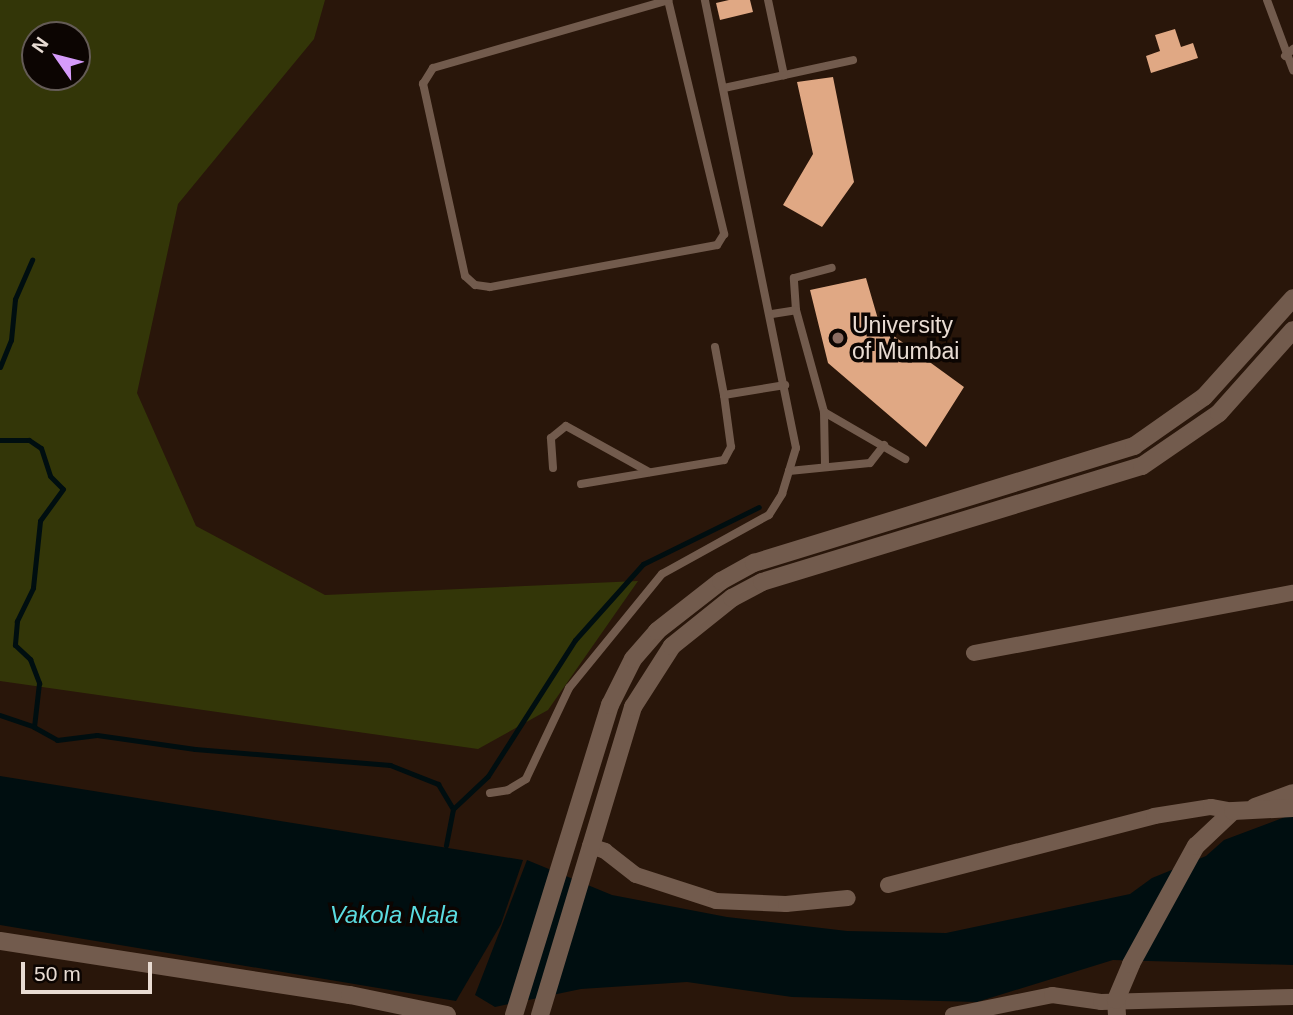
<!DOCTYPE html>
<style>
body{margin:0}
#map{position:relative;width:1293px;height:1015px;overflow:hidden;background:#29160a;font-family:Helvetica,sans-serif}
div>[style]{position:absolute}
.green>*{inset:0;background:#333608}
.water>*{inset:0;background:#000e10}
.stream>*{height:5px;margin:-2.5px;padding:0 2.5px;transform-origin:2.5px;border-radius:2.5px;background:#000e10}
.building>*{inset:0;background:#e0a884}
.service>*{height:8px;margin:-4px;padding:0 4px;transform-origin:4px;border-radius:4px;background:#725b4d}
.minor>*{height:16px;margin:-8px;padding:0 8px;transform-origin:8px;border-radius:8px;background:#725b4d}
.tertiary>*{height:18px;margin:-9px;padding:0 9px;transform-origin:9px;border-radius:9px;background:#725b4d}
.dots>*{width:19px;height:19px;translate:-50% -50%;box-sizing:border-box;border:4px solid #0c0502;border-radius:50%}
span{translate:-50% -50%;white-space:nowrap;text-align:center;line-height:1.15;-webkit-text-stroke:7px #0c0502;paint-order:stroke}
.poi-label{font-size:23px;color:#e9dcd3}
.left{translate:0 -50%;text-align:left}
.water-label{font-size:24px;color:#5bdbe0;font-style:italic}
.north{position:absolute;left:21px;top:21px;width:70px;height:70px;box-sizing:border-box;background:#0c0502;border:2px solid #645b56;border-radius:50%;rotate:305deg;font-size:19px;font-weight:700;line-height:28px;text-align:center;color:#e9dcd3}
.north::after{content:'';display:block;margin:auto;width:24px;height:32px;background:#d59bfa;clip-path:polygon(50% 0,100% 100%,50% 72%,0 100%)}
.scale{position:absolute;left:21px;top:962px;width:131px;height:32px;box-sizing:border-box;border:4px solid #e9dcd3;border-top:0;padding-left:9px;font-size:21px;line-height:24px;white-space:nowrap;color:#e9dcd3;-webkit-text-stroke:5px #0c0502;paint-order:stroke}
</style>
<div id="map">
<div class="green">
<div style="clip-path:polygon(evenodd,0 0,325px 0,314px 39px,178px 204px,137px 393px,196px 526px,325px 595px,638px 581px,548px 710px,478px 749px,0 681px,0 0,35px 35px,77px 35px,77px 77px,35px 77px,35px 35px)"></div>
</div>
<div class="water">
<div style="clip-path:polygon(0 776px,523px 860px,501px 924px,456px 1001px,0 925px)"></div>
<div style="clip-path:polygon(1293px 814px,1293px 965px,1113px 960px,977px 1002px,792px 997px,687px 982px,581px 989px,495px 1007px,475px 995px,527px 860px,612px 895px,727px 917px,847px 931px,946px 933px,1130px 894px,1152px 878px,1206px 856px,1224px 840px)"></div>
</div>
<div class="stream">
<div style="left:0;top:367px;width:29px;rotate:-68deg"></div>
<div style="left:11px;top:340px;width:41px;rotate:-84.4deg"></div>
<div style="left:15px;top:299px;width:43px;rotate:-66.4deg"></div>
<div style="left:0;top:440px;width:29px"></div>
<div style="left:29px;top:440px;width:14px;rotate:34deg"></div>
<div style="left:41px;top:448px;width:29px;rotate:72deg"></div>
<div style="left:50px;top:476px;width:18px;rotate:45deg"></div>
<div style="left:63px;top:489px;width:39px;rotate:126deg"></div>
<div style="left:40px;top:521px;width:67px;rotate:96deg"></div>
<div style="left:33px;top:588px;width:37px;rotate:116deg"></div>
<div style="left:17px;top:621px;width:24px;rotate:95deg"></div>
<div style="left:15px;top:645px;width:21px;rotate:43deg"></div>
<div style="left:30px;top:659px;width:26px;rotate:69deg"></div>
<div style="left:39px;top:683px;width:44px;rotate:96.5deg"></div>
<div style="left:34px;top:727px;width:26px;rotate:29deg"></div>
<div style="left:57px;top:740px;width:40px;rotate:-7.1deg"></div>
<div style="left:97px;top:735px;width:99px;rotate:8.1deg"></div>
<div style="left:195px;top:749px;width:196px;rotate:4.7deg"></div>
<div style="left:390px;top:765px;width:52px;rotate:21.6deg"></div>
<div style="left:438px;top:784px;width:29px;rotate:59deg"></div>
<div style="left:453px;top:809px;width:37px;rotate:101deg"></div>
<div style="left:0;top:715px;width:36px;rotate:19deg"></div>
<div style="left:453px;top:809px;width:48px;rotate:-43.3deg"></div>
<div style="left:488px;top:776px;width:161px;rotate:-57.4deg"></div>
<div style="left:575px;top:640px;width:102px;rotate:-48.2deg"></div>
<div style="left:643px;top:564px;width:129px;rotate:-26.2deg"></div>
</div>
<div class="building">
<div style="clip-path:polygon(729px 0,750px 0,753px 12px,720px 20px,716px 3px)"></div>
<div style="clip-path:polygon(1175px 29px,1181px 47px,1193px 43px,1198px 58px,1151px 73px,1146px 56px,1160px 51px,1155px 35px)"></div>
<div style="clip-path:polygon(833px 77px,854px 182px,822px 227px,783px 205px,813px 154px,797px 82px)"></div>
<div style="clip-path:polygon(866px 278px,880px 326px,964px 387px,926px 447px,828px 363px,810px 290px)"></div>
</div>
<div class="service">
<div style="left:668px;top:0;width:241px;rotate:76.5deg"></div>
<div style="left:724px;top:234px;width:13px;rotate:122deg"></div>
<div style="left:717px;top:245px;width:231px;rotate:169.5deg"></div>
<div style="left:490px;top:287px;width:15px;rotate:-172deg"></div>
<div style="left:475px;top:285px;width:13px;rotate:-138deg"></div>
<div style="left:465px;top:276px;width:197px;rotate:-102.3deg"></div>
<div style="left:423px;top:84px;width:19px;rotate:-58deg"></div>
<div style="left:433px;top:68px;width:245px;rotate:-16.1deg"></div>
<div style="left:768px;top:0;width:77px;rotate:78deg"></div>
<div style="left:1267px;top:0;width:75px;rotate:69.6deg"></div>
<div style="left:1285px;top:56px;width:11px;rotate:-41deg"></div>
<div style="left:724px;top:88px;width:132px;rotate:-12.2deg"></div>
<div style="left:796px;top:310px;width:32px;rotate:-94deg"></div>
<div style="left:794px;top:278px;width:39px;rotate:-15deg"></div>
<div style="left:772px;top:314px;width:24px;rotate:-9deg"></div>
<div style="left:796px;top:310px;width:106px;rotate:74.6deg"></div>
<div style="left:824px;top:412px;width:94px;rotate:30.1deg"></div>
<div style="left:715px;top:347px;width:49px;rotate:79.4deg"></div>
<div style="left:824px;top:412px;width:53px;rotate:88.9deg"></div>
<div style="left:553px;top:468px;width:30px;rotate:-94deg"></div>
<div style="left:551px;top:438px;width:19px;rotate:-39deg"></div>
<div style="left:566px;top:426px;width:95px;rotate:29deg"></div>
<div style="left:789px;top:471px;width:81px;rotate:-5.6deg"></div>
<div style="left:870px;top:463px;width:23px;rotate:-52deg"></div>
<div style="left:581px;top:484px;width:145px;rotate:-9.5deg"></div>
<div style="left:724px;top:460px;width:15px;rotate:-62deg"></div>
<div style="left:731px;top:447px;width:52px;rotate:-97.7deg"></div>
<div style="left:724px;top:395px;width:62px;rotate:-9.3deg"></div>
<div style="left:490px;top:793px;width:18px;rotate:-9deg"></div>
<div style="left:508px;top:790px;width:21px;rotate:-31deg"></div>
<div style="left:526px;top:779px;width:101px;rotate:-64.7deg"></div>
<div style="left:569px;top:688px;width:147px;rotate:-50.8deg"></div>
<div style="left:662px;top:574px;width:122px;rotate:-28.9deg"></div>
<div style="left:769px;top:515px;width:25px;rotate:-58deg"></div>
<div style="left:782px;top:494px;width:48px;rotate:-73.1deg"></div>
<div style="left:796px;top:448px;width:457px;rotate:-101.5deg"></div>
</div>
<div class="minor">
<div style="left:974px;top:653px;width:325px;rotate:-10.7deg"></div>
<div style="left:590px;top:846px;width:16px;rotate:18deg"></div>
<div style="left:605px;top:851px;width:39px;rotate:38deg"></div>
<div style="left:636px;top:875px;width:84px;rotate:18deg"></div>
<div style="left:716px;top:901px;width:70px;rotate:2.5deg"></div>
<div style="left:786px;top:904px;width:62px;rotate:-5.5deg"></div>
<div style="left:888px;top:885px;width:275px;rotate:-14.5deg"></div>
<div style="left:1154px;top:816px;width:58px;rotate:-9deg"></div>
<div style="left:1211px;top:807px;width:22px;rotate:10deg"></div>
<div style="left:953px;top:1015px;width:101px;rotate:-11.4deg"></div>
<div style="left:1052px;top:995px;width:49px;rotate:8.1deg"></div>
<div style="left:1101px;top:1002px;width:192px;rotate:-1.5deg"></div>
</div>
<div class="tertiary">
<div style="left:1255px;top:807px;width:40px;rotate:-20.2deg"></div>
<div style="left:0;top:941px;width:354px;rotate:8.8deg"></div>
<div style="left:350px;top:995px;width:99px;rotate:11.7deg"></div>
<div style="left:514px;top:1015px;width:325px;rotate:-72.8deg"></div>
<div style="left:610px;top:705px;width:51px;rotate:-63.4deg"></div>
<div style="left:633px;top:659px;width:37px;rotate:-49deg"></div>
<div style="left:657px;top:631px;width:81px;rotate:-38deg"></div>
<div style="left:721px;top:581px;width:38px;rotate:-29deg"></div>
<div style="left:754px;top:563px;width:398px;rotate:-17.1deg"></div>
<div style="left:1134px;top:446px;width:85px;rotate:-35deg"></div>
<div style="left:1204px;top:397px;width:133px;rotate:-48deg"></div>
<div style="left:540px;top:1015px;width:322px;rotate:-73.2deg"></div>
<div style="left:633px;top:707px;width:72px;rotate:-57.4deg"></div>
<div style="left:672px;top:646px;width:77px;rotate:-38.7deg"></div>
<div style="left:732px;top:598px;width:34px;rotate:-28deg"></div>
<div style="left:762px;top:582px;width:397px;rotate:-17deg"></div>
<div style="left:1142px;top:466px;width:93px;rotate:-34.5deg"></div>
<div style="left:1219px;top:413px;width:111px;rotate:-48.3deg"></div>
<div style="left:1117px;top:1015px;width:15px;rotate:-94deg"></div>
<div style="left:1116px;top:1000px;width:39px;rotate:-67deg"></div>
<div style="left:1131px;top:964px;width:135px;rotate:-61.2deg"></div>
<div style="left:1196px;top:846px;width:51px;rotate:-43.4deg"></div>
<div style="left:1233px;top:811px;width:60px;rotate:-2.9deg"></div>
</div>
<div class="dots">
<div style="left:838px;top:338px;background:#8d6e63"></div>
</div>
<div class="poi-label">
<span class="left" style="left:852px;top:338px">University<br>of Mumbai</span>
</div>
<div class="water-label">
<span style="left:394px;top:915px">Vakola Nala</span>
</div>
<div class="north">N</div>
<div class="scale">50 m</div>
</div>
